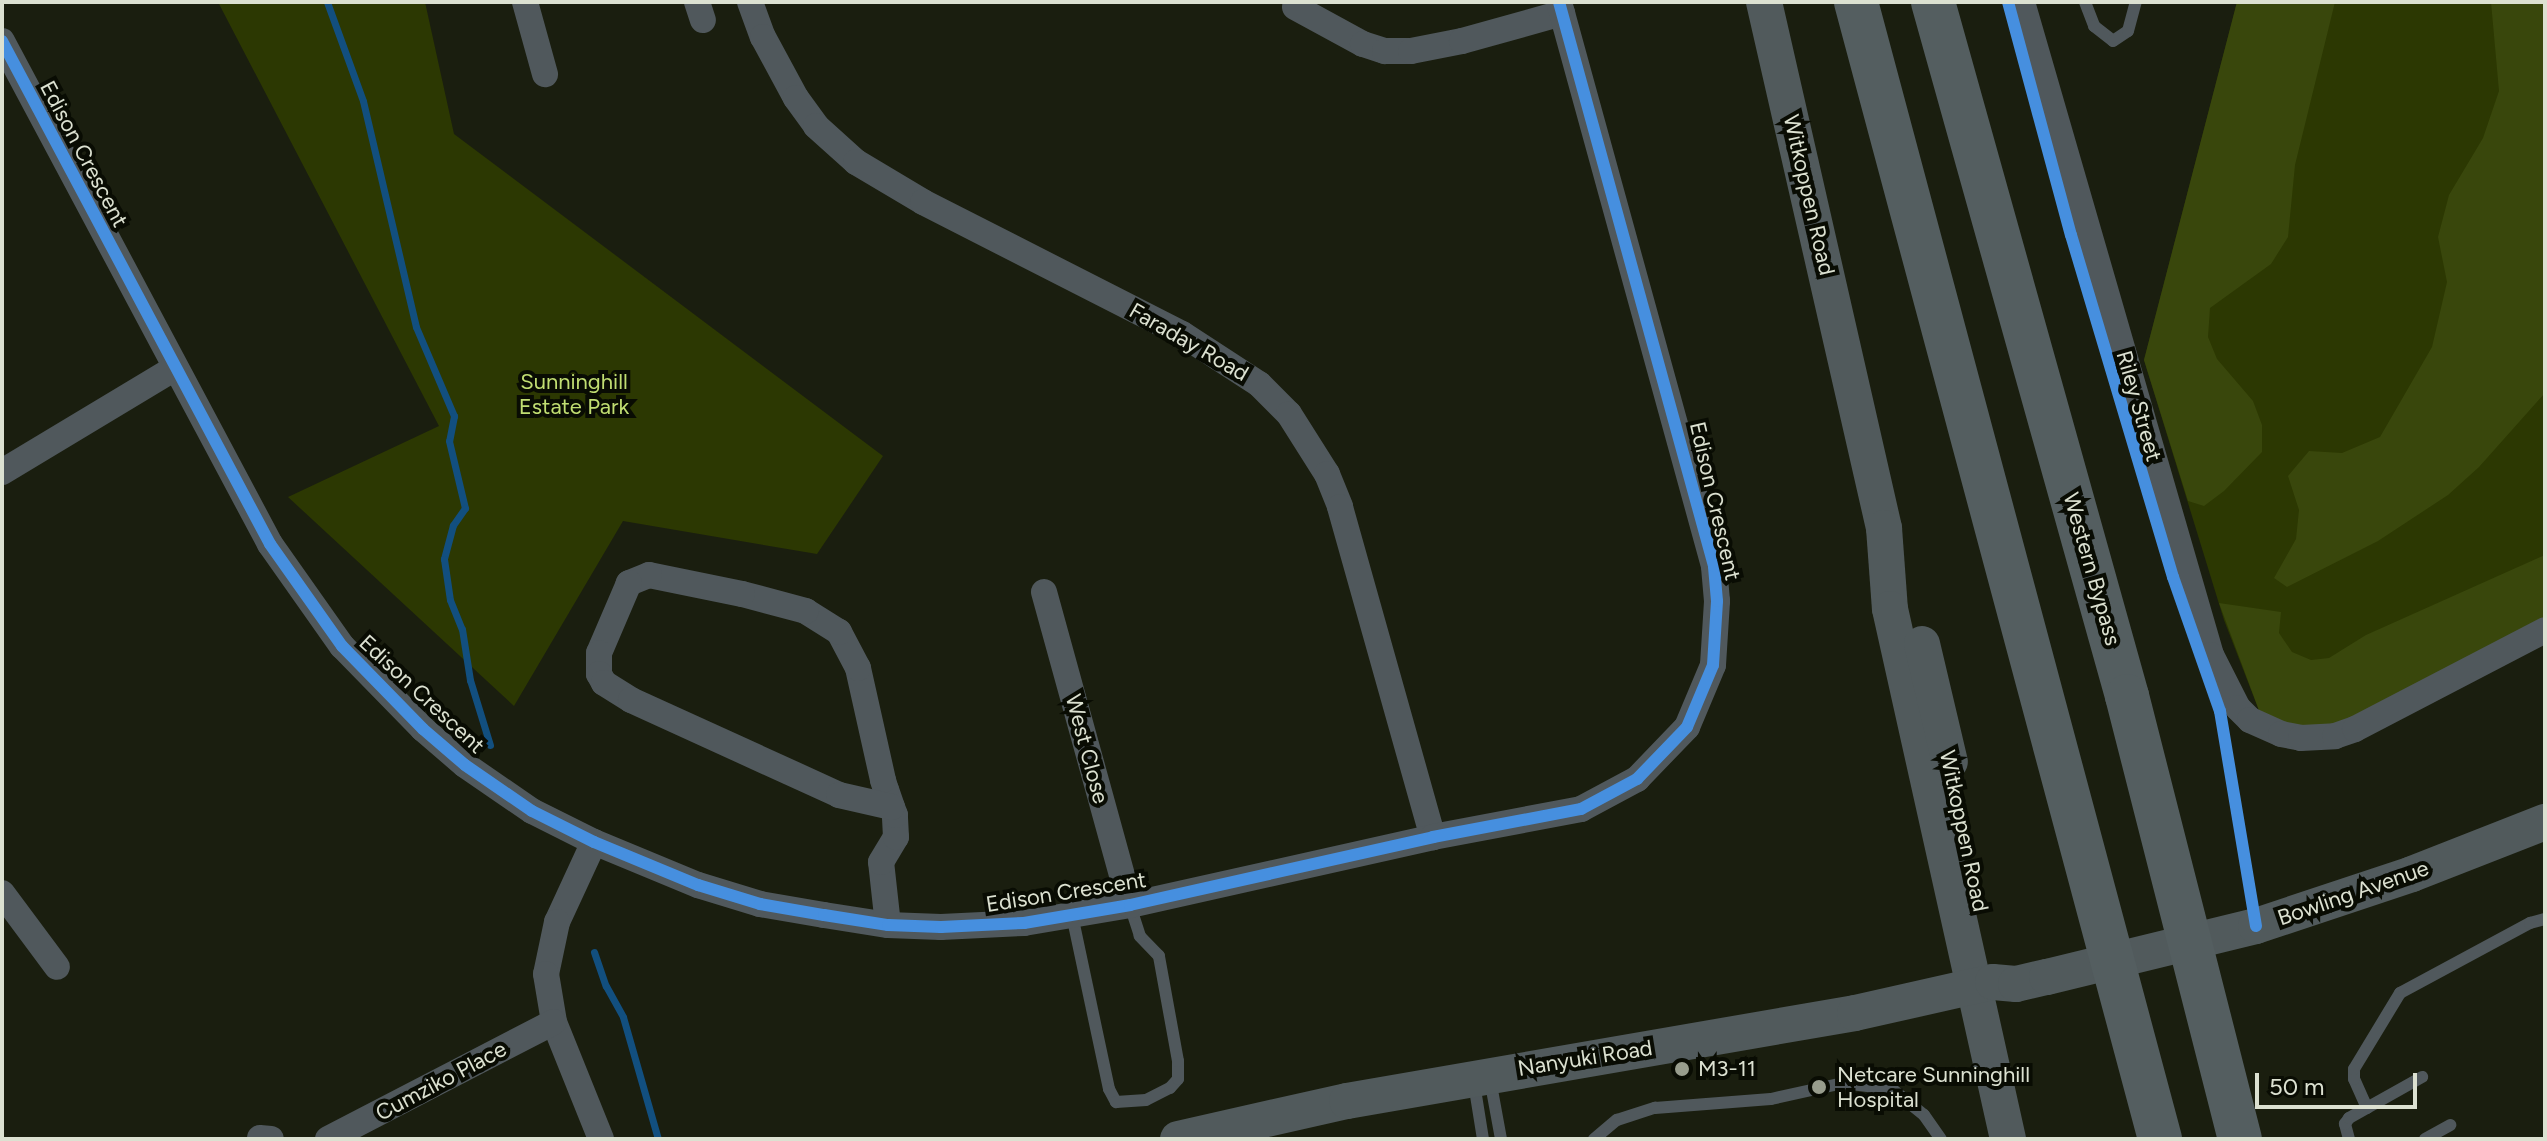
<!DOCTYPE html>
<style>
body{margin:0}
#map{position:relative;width:2547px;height:1141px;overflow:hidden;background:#1a1e0f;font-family:Figtree,sans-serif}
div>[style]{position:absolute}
.green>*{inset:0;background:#2c3802}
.forest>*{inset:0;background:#39470c}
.stream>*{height:7px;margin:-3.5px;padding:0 3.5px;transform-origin:3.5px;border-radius:3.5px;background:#124f7f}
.lane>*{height:12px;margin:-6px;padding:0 6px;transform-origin:6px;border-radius:6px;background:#50585c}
.street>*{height:26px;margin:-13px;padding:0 13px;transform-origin:13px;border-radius:13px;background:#50585c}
.secondary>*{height:36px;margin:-18px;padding:0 18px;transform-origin:18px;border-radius:18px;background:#515a5c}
.highway>*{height:44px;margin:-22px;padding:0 22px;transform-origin:22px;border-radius:22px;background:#545e60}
.cycleway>*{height:12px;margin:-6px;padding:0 6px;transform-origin:6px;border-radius:6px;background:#468fdf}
.dots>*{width:22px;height:22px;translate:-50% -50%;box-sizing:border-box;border:4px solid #090c03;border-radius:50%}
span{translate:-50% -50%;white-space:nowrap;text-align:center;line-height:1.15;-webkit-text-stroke:8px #090c03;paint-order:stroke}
.street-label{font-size:22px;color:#dce1d1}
.park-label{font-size:22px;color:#c1de72}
.poi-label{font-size:22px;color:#dce1d1}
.left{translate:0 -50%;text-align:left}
.frame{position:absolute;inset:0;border:4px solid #dce1d1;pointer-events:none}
.scale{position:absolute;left:2255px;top:1073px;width:162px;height:36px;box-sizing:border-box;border:4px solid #dce1d1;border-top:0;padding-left:10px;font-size:24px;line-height:28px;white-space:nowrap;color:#dce1d1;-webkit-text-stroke:6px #090c03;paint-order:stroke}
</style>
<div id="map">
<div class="green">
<div style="clip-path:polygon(218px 2px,425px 2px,454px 134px,883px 456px,817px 554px,623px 521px,514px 706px,288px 497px,439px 426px)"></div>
<div style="clip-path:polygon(2237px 2px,2545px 2px,2545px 620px,2260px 713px,2224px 620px,2144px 360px)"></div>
</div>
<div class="forest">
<div style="clip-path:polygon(2237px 2px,2335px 2px,2295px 165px,2288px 237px,2271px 264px,2210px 308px,2208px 337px,2217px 359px,2253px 401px,2262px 425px,2262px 452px,2224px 491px,2204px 506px,2188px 501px,2144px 360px)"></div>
<div style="clip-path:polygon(2491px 2px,2545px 2px,2545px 393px,2479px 467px,2448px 495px,2378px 541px,2287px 587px,2274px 578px,2296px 539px,2299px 510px,2288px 476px,2309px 451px,2342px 453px,2380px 437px,2432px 347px,2447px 282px,2438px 237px,2449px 195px,2483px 138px,2499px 91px)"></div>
<div style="clip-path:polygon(2545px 555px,2545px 620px,2325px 736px,2260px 713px,2219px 603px,2281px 612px,2279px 633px,2292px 652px,2311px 660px,2329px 658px,2366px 635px)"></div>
</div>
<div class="stream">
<div style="left:327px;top:2px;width:105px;rotate:70deg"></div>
<div style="left:363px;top:101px;width:232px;rotate:76.8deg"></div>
<div style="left:416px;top:327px;width:97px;rotate:66.9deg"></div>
<div style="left:454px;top:416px;width:25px;rotate:101deg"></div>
<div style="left:449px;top:441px;width:69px;rotate:76.6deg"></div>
<div style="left:465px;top:508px;width:21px;rotate:125deg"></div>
<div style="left:453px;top:525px;width:35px;rotate:105deg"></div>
<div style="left:444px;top:559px;width:41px;rotate:81.7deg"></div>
<div style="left:450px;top:600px;width:31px;rotate:68deg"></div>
<div style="left:462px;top:629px;width:52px;rotate:81.1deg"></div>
<div style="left:470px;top:680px;width:68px;rotate:72.9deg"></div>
<div style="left:594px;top:952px;width:36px;rotate:71deg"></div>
<div style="left:606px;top:986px;width:35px;rotate:61deg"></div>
<div style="left:623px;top:1017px;width:127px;rotate:74deg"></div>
</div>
<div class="lane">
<div style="left:2085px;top:2px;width:26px;rotate:69deg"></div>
<div style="left:2094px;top:26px;width:24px;rotate:38deg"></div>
<div style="left:2113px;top:41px;width:18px;rotate:-34deg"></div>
<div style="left:2128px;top:31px;width:30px;rotate:-75deg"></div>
<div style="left:1072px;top:915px;width:178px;rotate:78deg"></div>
<div style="left:1109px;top:1089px;width:15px;rotate:62deg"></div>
<div style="left:1116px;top:1102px;width:30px;rotate:-4deg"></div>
<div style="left:1146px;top:1100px;width:27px;rotate:-27deg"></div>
<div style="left:1170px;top:1088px;width:12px;rotate:-48deg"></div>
<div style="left:1178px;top:1079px;width:18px;rotate:-90deg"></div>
<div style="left:1178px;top:1061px;width:107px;rotate:-100.3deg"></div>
<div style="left:1159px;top:956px;width:28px;rotate:-134deg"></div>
<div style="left:1140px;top:936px;width:33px;rotate:-108deg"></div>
<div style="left:1490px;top:1079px;width:61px;rotate:79.6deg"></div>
<div style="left:1474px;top:1083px;width:57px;rotate:80.9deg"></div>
<div style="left:2367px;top:1108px;width:32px;rotate:-114deg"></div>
<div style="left:2354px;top:1079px;width:10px;rotate:-90deg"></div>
<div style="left:2354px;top:1069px;width:89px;rotate:-58.8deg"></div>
<div style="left:2400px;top:993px;width:148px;rotate:-28.3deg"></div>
<div style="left:2530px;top:923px;width:16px;rotate:-15deg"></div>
<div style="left:1594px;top:1139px;width:30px;rotate:-40deg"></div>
<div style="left:1617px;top:1120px;width:40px;rotate:-18deg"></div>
<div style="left:1655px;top:1108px;width:116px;rotate:-4.4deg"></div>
<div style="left:1771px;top:1099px;width:74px;rotate:-12.5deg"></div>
<div style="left:1843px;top:1083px;width:49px;rotate:7deg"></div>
<div style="left:1892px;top:1089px;width:41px;rotate:39.1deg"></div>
<div style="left:1924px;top:1115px;width:29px;rotate:55deg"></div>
<div style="left:2349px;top:1139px;width:16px;rotate:-105deg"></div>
<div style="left:2345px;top:1124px;width:7px;rotate:-56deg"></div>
<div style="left:2349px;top:1118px;width:84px;rotate:-29.3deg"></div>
<div style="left:2425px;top:1139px;width:29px;rotate:-29deg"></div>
</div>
<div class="street">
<div style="left:525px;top:2px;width:75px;rotate:74.5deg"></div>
<div style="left:697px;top:2px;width:19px;rotate:72deg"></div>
<div style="left:750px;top:2px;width:37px;rotate:70deg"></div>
<div style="left:763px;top:37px;width:69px;rotate:61.6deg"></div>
<div style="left:796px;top:98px;width:34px;rotate:54deg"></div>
<div style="left:816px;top:126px;width:54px;rotate:42deg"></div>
<div style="left:856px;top:162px;width:78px;rotate:30.8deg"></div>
<div style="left:923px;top:202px;width:291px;rotate:27deg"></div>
<div style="left:1182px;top:334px;width:92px;rotate:33deg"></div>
<div style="left:1259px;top:384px;width:42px;rotate:45deg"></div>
<div style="left:1289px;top:414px;width:71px;rotate:57.7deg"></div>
<div style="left:1327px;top:474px;width:35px;rotate:68deg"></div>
<div style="left:1340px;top:507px;width:343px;rotate:74.3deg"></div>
<div style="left:2022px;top:2px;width:680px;rotate:73.86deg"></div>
<div style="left:2211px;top:655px;width:59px;rotate:63deg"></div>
<div style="left:2238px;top:708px;width:17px;rotate:45deg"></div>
<div style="left:2250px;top:720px;width:34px;rotate:24deg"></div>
<div style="left:2281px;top:734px;width:20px;rotate:11deg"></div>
<div style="left:2301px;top:738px;width:34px;rotate:-3deg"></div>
<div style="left:2335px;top:736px;width:21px;rotate:-19deg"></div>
<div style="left:2355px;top:729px;width:214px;rotate:-27.5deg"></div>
<div style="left:1295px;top:7px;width:77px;rotate:28.6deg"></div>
<div style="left:1363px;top:44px;width:23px;rotate:18deg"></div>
<div style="left:1385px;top:51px;width:26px"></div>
<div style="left:1411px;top:51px;width:52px;rotate:-11.1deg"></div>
<div style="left:1462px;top:41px;width:104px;rotate:-15.6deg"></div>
<div style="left:2px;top:41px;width:570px;rotate:61.95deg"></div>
<div style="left:270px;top:544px;width:125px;rotate:54.8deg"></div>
<div style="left:342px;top:646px;width:116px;rotate:45.7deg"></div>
<div style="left:423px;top:729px;width:55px;rotate:40.6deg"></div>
<div style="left:465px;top:765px;width:81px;rotate:34.5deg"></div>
<div style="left:532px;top:811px;width:69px;rotate:26.6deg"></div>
<div style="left:594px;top:842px;width:113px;rotate:22.5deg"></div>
<div style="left:698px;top:885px;width:65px;rotate:17deg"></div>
<div style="left:760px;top:904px;width:65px;rotate:9.8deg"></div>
<div style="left:824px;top:915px;width:65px;rotate:8.9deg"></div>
<div style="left:888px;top:925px;width:53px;rotate:2.2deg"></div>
<div style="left:941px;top:927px;width:83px;rotate:-2.8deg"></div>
<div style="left:1024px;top:923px;width:108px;rotate:-9.6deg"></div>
<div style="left:1130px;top:905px;width:311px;rotate:-12.6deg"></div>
<div style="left:1433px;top:837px;width:151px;rotate:-10.7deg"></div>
<div style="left:1581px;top:809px;width:64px;rotate:-28.2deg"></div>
<div style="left:1637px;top:779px;width:72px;rotate:-46.1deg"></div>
<div style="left:1687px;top:727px;width:67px;rotate:-67.2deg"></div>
<div style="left:1713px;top:665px;width:64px;rotate:-86.4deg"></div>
<div style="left:1717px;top:601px;width:35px;rotate:-95deg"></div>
<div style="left:1714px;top:566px;width:585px;rotate:-105.37deg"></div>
<div style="left:2px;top:472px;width:202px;rotate:-31deg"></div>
<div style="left:1044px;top:592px;width:325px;rotate:74.6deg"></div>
<div style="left:594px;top:842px;width:88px;rotate:114.8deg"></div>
<div style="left:557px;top:922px;width:53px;rotate:101.9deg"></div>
<div style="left:546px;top:974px;width:49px;rotate:80.5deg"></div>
<div style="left:554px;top:1022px;width:126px;rotate:68.1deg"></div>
<div style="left:2px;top:893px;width:92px;rotate:53.4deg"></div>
<div style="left:888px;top:925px;width:63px;rotate:-96.3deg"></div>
<div style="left:881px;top:862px;width:29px;rotate:-59deg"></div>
<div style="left:896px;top:837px;width:22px;rotate:-93deg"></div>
<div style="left:895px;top:815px;width:9px;rotate:-111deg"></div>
<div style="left:892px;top:807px;width:18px;rotate:-109deg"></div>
<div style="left:886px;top:790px;width:10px;rotate:-107deg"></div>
<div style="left:883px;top:780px;width:115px;rotate:-102.6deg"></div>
<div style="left:858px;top:668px;width:41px;rotate:-117.8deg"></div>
<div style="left:839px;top:632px;width:39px;rotate:-148deg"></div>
<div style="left:806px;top:611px;width:66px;rotate:-165.1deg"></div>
<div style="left:742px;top:594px;width:95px;rotate:-168.5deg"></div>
<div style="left:649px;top:575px;width:22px;rotate:158deg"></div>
<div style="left:629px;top:583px;width:76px;rotate:113.2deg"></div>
<div style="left:599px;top:653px;width:21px;rotate:90deg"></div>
<div style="left:599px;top:674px;width:10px;rotate:61deg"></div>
<div style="left:604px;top:683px;width:32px;rotate:32deg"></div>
<div style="left:631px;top:700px;width:229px;rotate:24.5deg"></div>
<div style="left:839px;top:795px;width:54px;rotate:12.8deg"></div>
<div style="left:260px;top:1138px;width:11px;rotate:5deg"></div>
<div style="left:328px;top:1139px;width:254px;rotate:-27.4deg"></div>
</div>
<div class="secondary">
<div style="left:1764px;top:2px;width:540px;rotate:77.15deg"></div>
<div style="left:1884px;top:528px;width:81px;rotate:85.8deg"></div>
<div style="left:1890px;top:609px;width:543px;rotate:77.45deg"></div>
<div style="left:1922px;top:644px;width:121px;rotate:76.7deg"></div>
<div style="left:1178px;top:1139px;width:173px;rotate:-12.7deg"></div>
<div style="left:1347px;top:1101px;width:516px;rotate:-9.83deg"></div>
<div style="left:1855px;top:1013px;width:141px;rotate:-12.7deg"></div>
<div style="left:1993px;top:982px;width:23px;rotate:5deg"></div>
<div style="left:2016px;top:984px;width:32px;rotate:-13deg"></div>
<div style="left:2047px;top:977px;width:215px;rotate:-13.7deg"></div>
<div style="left:2256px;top:926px;width:164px;rotate:-18.4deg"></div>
<div style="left:2412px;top:874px;width:143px;rotate:-21.4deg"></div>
</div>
<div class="highway">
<div style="left:1856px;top:2px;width:1177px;rotate:75.03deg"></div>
<div style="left:1933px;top:2px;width:721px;rotate:74.38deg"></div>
<div style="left:2127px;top:696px;width:457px;rotate:75.7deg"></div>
</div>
<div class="cycleway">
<div style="left:2008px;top:2px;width:241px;rotate:74.9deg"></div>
<div style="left:2071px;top:235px;width:357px;rotate:73.4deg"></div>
<div style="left:2173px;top:577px;width:142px;rotate:70.7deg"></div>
<div style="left:2220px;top:711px;width:218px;rotate:80.5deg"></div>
<div style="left:2px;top:41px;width:570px;rotate:61.95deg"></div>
<div style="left:270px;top:544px;width:125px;rotate:54.8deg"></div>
<div style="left:342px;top:646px;width:116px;rotate:45.7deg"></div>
<div style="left:423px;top:729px;width:55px;rotate:40.6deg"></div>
<div style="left:465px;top:765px;width:81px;rotate:34.5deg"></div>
<div style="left:532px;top:811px;width:69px;rotate:26.6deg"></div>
<div style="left:594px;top:842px;width:113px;rotate:22.5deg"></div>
<div style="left:698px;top:885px;width:65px;rotate:17deg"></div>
<div style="left:760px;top:904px;width:65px;rotate:9.8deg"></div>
<div style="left:824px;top:915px;width:65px;rotate:8.9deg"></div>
<div style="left:888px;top:925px;width:53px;rotate:2.2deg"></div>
<div style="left:941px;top:927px;width:83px;rotate:-2.8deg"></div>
<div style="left:1024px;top:923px;width:108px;rotate:-9.6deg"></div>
<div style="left:1130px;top:905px;width:311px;rotate:-12.6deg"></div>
<div style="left:1433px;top:837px;width:151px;rotate:-10.7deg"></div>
<div style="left:1581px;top:809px;width:64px;rotate:-28.2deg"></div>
<div style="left:1637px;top:779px;width:72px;rotate:-46.1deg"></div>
<div style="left:1687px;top:727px;width:67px;rotate:-67.2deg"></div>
<div style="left:1713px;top:665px;width:64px;rotate:-86.4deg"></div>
<div style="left:1717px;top:601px;width:35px;rotate:-95deg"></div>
<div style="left:1714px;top:566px;width:585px;rotate:-105.37deg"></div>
</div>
<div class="dots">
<div style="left:1682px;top:1069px;background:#989d8d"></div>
<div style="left:1819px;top:1087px;background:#989d8d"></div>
</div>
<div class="street-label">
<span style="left:84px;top:154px;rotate:62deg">Edison Crescent</span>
<span style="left:1809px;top:195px;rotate:77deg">Witkoppen Road</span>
<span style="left:1189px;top:342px;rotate:30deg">Faraday Road</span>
<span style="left:2139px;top:406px;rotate:74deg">Riley Street</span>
<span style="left:1715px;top:501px;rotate:77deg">Edison Crescent</span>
<span style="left:2092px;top:569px;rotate:74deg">Western Bypass</span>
<span style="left:422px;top:694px;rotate:43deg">Edison Crescent</span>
<span style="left:1087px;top:749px;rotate:75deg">West Close</span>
<span style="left:1964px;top:831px;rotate:78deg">Witkoppen Road</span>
<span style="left:1066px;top:892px;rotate:-9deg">Edison Crescent</span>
<span style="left:2353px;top:893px;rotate:-19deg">Bowling Avenue</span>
<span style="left:1585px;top:1058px;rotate:-9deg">Nanyuki Road</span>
<span style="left:441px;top:1081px;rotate:-28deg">Cumziko Place</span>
</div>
<div class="park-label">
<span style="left:574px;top:394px">Sunninghill<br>Estate Park</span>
</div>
<div class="poi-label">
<span class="left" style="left:1698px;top:1069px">M3-11</span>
<span class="left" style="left:1837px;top:1087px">Netcare Sunninghill<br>Hospital</span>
</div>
<div class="frame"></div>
<div class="scale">50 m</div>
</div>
